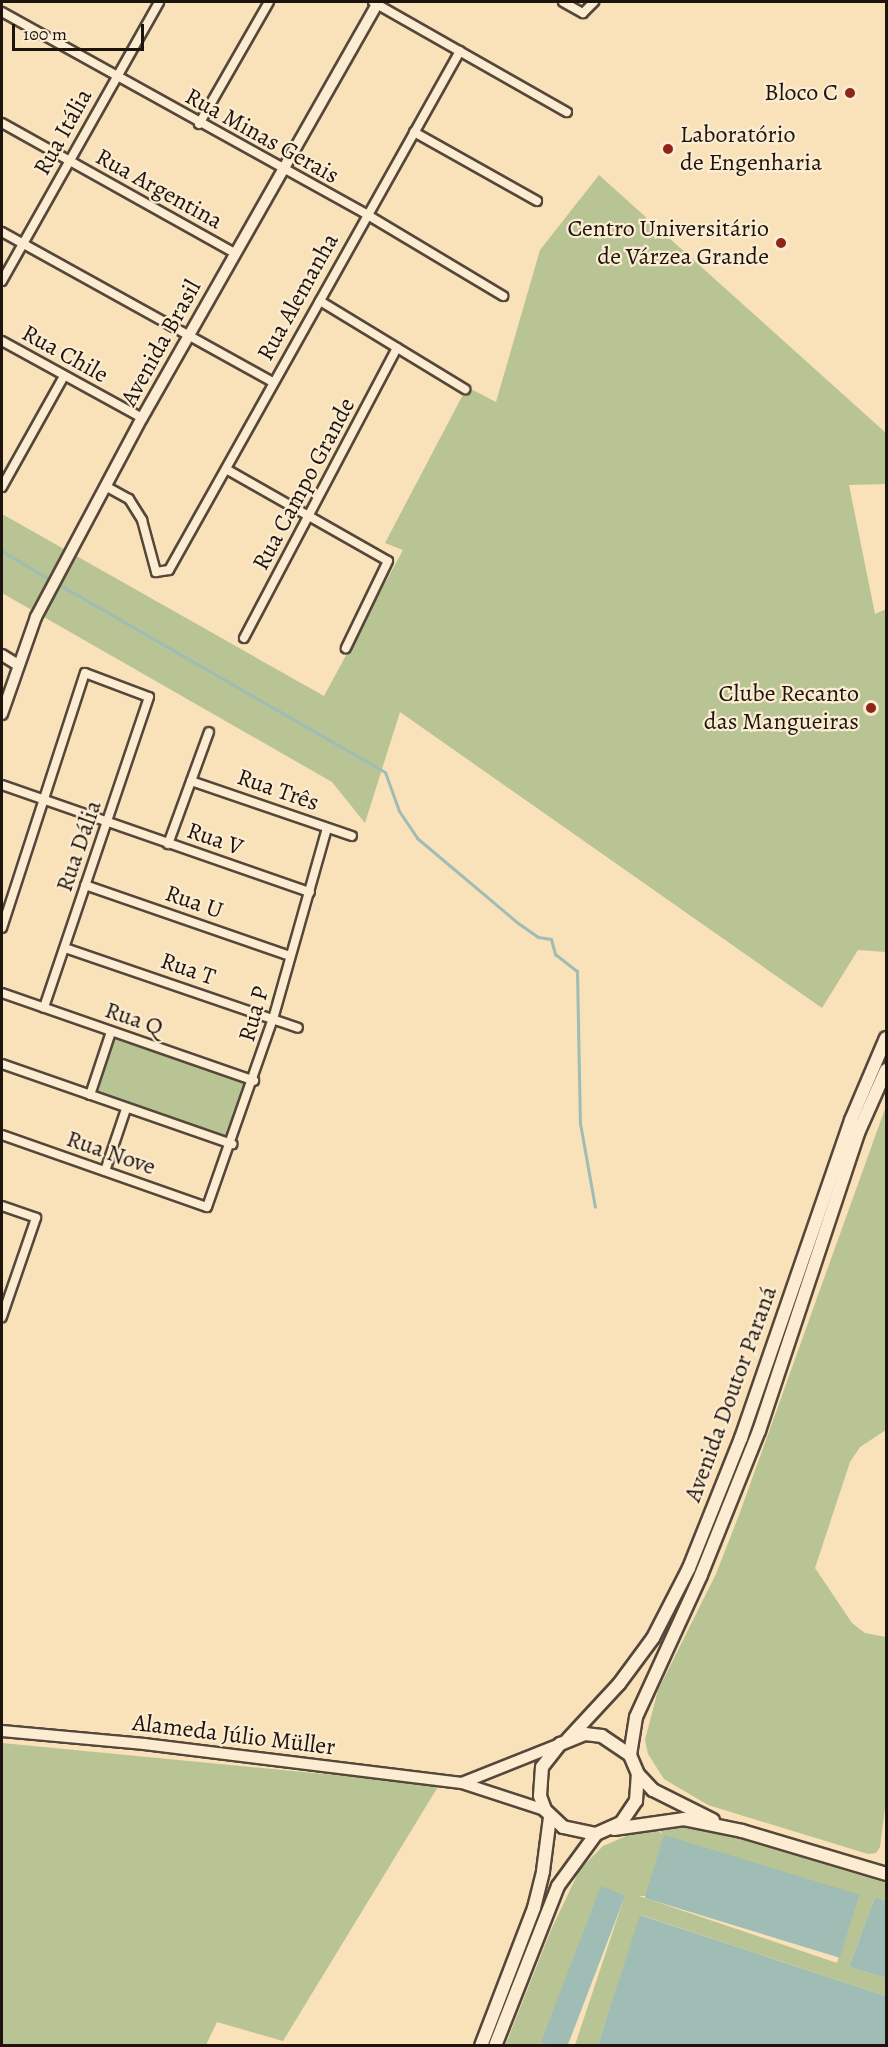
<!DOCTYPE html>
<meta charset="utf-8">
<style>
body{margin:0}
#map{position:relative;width:888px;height:2047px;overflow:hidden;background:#f9e1b9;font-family:Alegreya,serif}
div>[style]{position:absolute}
.green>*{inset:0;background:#b8c493;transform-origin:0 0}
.water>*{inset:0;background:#9fbcb5;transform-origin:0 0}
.stream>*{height:3px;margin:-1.5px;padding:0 1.5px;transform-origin:1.5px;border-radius:1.5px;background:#9fbcb5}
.roads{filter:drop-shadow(2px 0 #554739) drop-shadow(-2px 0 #554739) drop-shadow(0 2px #554739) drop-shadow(0 -2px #554739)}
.minor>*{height:8px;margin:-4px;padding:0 4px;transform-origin:4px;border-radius:4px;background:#fbecd2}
.tertiary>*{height:10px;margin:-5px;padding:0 5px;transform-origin:5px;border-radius:5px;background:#fbecd2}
.secondary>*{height:12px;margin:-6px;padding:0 6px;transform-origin:6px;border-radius:6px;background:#fbecd2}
.dots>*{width:16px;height:16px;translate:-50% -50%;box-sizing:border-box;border:3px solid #fbecd2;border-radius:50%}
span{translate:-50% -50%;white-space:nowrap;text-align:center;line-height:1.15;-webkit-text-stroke:4.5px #fbecd2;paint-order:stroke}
.poi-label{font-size:24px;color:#1e140e}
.right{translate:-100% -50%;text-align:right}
.left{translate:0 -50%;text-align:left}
.street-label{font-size:24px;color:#1e140e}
.frame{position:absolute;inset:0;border:3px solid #1e140e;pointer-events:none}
.scale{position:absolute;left:12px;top:24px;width:132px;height:27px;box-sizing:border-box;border:3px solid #1e140e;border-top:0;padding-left:8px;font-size:18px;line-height:21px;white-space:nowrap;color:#1e140e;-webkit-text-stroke:4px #fbecd2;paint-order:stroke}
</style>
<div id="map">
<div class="green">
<div style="clip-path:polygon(599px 175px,886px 433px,886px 484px,849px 485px,875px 614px,886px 609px,886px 952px,858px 950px,822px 1008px,400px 712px,365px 823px,332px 782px,2px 593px,2px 514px,324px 696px,403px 550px,385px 543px,467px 387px,496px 402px,540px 250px)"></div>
<div style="left:112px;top:1036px;width:147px;height:58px;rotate:19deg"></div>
<div style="clip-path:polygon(886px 1106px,886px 1430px,860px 1447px,850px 1462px,815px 1568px,852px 1623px,865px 1633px,886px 1637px,886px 1800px,880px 1847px,876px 1853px,868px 1854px,708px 1805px,664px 1779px,648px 1754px,645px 1740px,658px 1690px,716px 1574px,739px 1515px)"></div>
<div style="clip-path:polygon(2px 1743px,439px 1785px,283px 2041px,217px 2022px,206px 2045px,2px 2045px)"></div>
<div style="clip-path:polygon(evenodd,652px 1825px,662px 1834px,659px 1826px,696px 1826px,886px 1883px,886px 1901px,875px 1897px,849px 1967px,886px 1978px,886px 1996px,641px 1915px,598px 2045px,575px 2045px,625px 1895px,601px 1887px,549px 2045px,505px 2046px,551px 1930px,580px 1869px,603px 1846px,652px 1825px,858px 1895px,837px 1963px,639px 1896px,858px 1895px)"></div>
</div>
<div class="water">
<div style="left:664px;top:1835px;width:204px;height:66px;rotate:17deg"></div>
<div style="left:601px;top:1886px;width:26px;height:167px;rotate:21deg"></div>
<div style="clip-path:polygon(875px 1897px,886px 1901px,886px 1978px,849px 1967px)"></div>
<div style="clip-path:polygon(640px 1915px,886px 1996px,886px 2045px,598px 2045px)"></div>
</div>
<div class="stream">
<div style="left:2px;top:551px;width:58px;rotate:31deg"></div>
<div style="left:58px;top:584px;width:377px;rotate:29.9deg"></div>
<div style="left:385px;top:772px;width:41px;rotate:70.3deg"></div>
<div style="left:399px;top:811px;width:32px;rotate:56deg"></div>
<div style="left:417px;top:838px;width:132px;rotate:40.1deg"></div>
<div style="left:518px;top:923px;width:24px;rotate:35deg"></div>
<div style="left:538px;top:937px;width:13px;rotate:9deg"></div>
<div style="left:551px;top:939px;width:16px;rotate:75deg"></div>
<div style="left:555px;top:954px;width:28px;rotate:38deg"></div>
<div style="left:577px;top:971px;width:152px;rotate:88.9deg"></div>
<div style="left:580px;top:1123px;width:85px;rotate:79.9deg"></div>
</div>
<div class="roads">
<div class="minor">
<div style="left:373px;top:2px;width:223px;rotate:29.6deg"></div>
<div style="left:563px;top:2px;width:23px;rotate:29deg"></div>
<div style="left:583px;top:13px;width:16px;rotate:-45deg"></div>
<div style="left:2px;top:12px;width:416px;rotate:29deg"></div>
<div style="left:366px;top:214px;width:160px;rotate:30.9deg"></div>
<div style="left:2px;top:123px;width:267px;rotate:29.2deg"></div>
<div style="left:199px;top:124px;width:141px;rotate:-60.2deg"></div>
<div style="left:414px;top:132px;width:141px;rotate:29.3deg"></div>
<div style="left:2px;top:232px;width:310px;rotate:29deg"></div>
<div style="left:2px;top:281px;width:320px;rotate:-60.6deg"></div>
<div style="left:320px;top:301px;width:170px;rotate:31.3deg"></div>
<div style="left:2px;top:341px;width:160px;rotate:28.8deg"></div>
<div style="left:226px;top:469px;width:186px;rotate:29.6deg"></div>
<div style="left:388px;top:561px;width:97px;rotate:115.8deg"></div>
<div style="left:2px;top:487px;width:127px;rotate:-60.8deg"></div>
<div style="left:107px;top:487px;width:25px;rotate:29deg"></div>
<div style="left:129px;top:499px;width:25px;rotate:58deg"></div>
<div style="left:142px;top:520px;width:54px;rotate:74.9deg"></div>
<div style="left:156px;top:572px;width:13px;rotate:-9deg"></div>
<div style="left:169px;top:570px;width:595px;rotate:-60.72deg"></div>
<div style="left:244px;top:638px;width:328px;rotate:-62.2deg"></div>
<div style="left:191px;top:781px;width:170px;rotate:18.9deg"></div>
<div style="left:2px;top:785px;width:326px;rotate:19.2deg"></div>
<div style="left:168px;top:844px;width:119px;rotate:-69.9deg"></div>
<div style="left:85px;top:885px;width:217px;rotate:19.1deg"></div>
<div style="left:2px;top:928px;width:268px;rotate:-72deg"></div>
<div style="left:85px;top:673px;width:68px;rotate:20.6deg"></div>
<div style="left:149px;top:697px;width:328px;rotate:108.7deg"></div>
<div style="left:65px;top:948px;width:246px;rotate:18.9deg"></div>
<div style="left:2px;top:993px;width:267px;rotate:19.2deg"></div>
<div style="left:2px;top:1064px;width:244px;rotate:19.2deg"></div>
<div style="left:90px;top:1095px;width:66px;rotate:-71.6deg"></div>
<div style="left:2px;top:1135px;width:217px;rotate:19.4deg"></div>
<div style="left:207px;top:1207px;width:199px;rotate:-70.7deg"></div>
<div style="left:273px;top:1019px;width:198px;rotate:-74.2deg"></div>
<div style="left:105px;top:1171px;width:65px;rotate:-71.3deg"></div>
<div style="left:2px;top:1206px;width:36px;rotate:19deg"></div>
<div style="left:36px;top:1218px;width:105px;rotate:109deg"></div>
</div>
<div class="tertiary">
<div style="left:2px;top:655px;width:19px;rotate:32deg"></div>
<div style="left:2px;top:714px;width:103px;rotate:-70.7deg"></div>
<div style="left:36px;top:617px;width:225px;rotate:-62deg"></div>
<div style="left:142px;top:418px;width:478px;rotate:-60.4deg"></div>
<div style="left:2px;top:1731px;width:143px;rotate:5.2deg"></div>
<div style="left:144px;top:1744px;width:320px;rotate:7deg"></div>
<div style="left:462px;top:1783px;width:87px;rotate:18deg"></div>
<div style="left:462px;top:1783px;width:105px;rotate:-21.7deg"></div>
</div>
<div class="secondary">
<div style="left:568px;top:1739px;width:75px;rotate:-47.2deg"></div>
<div style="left:619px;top:1684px;width:57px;rotate:-53.5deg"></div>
<div style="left:653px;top:1638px;width:79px;rotate:-62.8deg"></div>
<div style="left:689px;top:1568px;width:140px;rotate:-68.2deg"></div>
<div style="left:741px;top:1438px;width:336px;rotate:-70.9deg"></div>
<div style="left:851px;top:1120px;width:89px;rotate:-66.9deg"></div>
<div style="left:630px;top:1755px;width:34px;rotate:-146deg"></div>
<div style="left:602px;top:1736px;width:17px;rotate:-173deg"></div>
<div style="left:585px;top:1734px;width:27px;rotate:158deg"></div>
<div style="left:560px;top:1744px;width:29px;rotate:128deg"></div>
<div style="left:542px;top:1767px;width:29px;rotate:94deg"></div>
<div style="left:540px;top:1796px;width:15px;rotate:70deg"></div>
<div style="left:545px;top:1810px;width:25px;rotate:43deg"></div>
<div style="left:563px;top:1827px;width:34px;rotate:12deg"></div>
<div style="left:596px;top:1834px;width:27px;rotate:-24deg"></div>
<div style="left:621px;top:1823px;width:27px;rotate:-56deg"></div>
<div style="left:636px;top:1801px;width:27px;rotate:-86deg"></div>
<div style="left:638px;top:1774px;width:21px;rotate:-113deg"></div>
<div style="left:630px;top:1755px;width:38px;rotate:-81deg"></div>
<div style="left:636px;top:1717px;width:156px;rotate:-65.4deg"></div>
<div style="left:701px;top:1575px;width:155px;rotate:-68.1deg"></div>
<div style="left:759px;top:1431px;width:314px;rotate:-71.6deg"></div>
<div style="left:858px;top:1133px;width:69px;rotate:-66deg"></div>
<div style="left:638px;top:1774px;width:22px;rotate:47deg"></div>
<div style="left:653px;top:1790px;width:67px;rotate:26.6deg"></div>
<div style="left:614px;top:1829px;width:71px;rotate:-8.1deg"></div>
<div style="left:684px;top:1819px;width:59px;rotate:11.7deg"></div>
<div style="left:742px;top:1831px;width:150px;rotate:16.6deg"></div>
<div style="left:481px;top:2046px;width:148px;rotate:-69deg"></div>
<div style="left:534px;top:1908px;width:38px;rotate:-76deg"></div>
<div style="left:543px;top:1871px;width:54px;rotate:-82.6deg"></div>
<div style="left:495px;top:2046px;width:172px;rotate:-68.5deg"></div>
<div style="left:558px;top:1886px;width:64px;rotate:-53.8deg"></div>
</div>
</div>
<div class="dots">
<div style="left:850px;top:93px;background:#8f2418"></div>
<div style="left:668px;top:149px;background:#8f2418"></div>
<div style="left:781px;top:243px;background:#8f2418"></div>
<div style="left:871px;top:708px;background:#8f2418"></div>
</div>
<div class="poi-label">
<span class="right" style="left:838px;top:93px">Bloco C</span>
<span class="left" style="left:680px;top:149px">Laboratório<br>de Engenharia</span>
<span class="right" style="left:769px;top:243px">Centro Universitário<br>de Várzea Grande</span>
<span class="right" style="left:859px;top:708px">Clube Recanto<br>das Mangueiras</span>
</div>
<div class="street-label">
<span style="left:63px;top:132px;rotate:-61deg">Rua Itália</span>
<span style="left:262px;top:136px;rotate:29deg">Rua Minas Gerais</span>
<span style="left:159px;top:189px;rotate:29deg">Rua Argentina</span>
<span style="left:298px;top:297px;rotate:-61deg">Rua Alemanha</span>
<span style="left:161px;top:343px;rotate:-61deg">Avenida Brasil</span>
<span style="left:65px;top:354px;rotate:29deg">Rua Chile</span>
<span style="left:304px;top:484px;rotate:-62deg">Rua Campo Grande</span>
<span style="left:278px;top:790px;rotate:19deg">Rua Três</span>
<span style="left:215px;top:839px;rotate:19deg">Rua V</span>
<span style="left:79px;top:846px;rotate:-71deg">Rua Dália</span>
<span style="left:194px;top:902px;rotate:19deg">Rua U</span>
<span style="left:188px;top:969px;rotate:19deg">Rua T</span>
<span style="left:254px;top:1014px;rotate:-74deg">Rua P</span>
<span style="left:134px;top:1019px;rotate:19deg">Rua Q</span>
<span style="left:111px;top:1153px;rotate:19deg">Rua Nove</span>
<span style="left:731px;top:1394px;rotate:-70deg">Avenida Doutor Paraná</span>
<span style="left:234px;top:1735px;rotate:7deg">Alameda Júlio Müller</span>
</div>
<div class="frame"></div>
<div class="scale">100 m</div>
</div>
